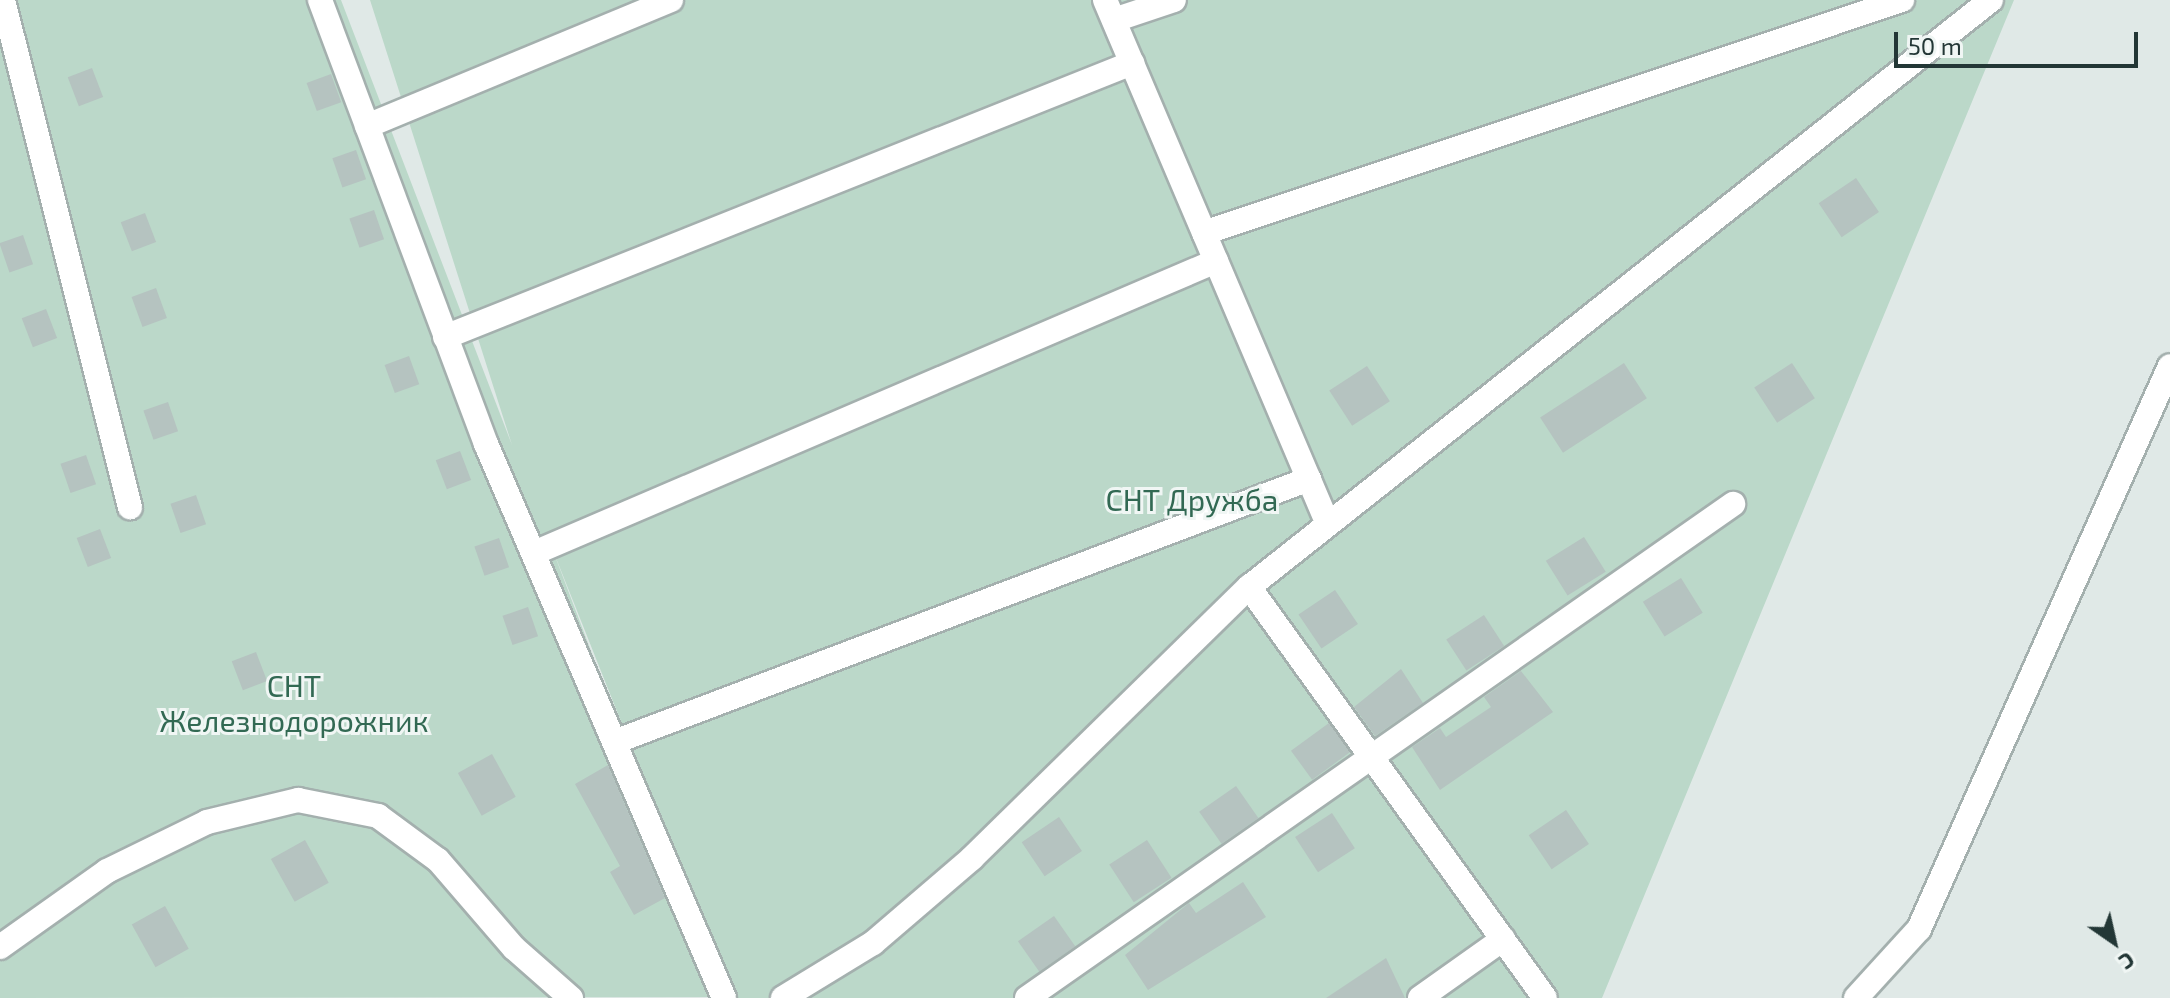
<!DOCTYPE html>
<meta charset="utf-8">
<style>
body{margin:0}
#map{position:relative;width:2170px;height:998px;overflow:hidden;background:#e0e9e7;font-family:"Exo 2",sans-serif}
div>[style]{position:absolute}
.green>*{inset:0;background:#bbd8c9}
.building>*{inset:0;background:#b5c3c0;transform-origin:0 0}
.roads{filter:drop-shadow(2px 0 #a4b0ae) drop-shadow(-2px 0 #a4b0ae) drop-shadow(0 2px #a4b0ae) drop-shadow(0 -2px #a4b0ae)}
.minor>*{height:24px;margin:-12px;padding:0 12px;transform-origin:12px;border-radius:12px;background:#fff}
span{translate:-50% -50%;white-space:nowrap;text-align:center;line-height:1.15;-webkit-text-stroke:6px #f0f6f4;paint-order:stroke}
.park-label{font-size:30px;color:#326953}
.north{position:absolute;left:2074px;top:902px;width:80px;height:80px;-webkit-text-stroke:6px #f0f6f4;paint-order:stroke;rotate:146deg;font-size:22px;font-weight:700;line-height:32px;text-align:center;color:#233736}
.north::after{content:'';display:block;margin:auto;width:28px;height:36px;background:#233736;clip-path:polygon(50% 0,100% 100%,50% 72%,0 100%)}
.scale{position:absolute;left:1894px;top:32px;width:244px;height:36px;box-sizing:border-box;border:4px solid #233736;border-top:0;padding-left:10px;font-size:24px;line-height:28px;white-space:nowrap;color:#233736;-webkit-text-stroke:6px #f0f6f4;paint-order:stroke}
</style>
<div id="map">
<div class="green">
<div style="clip-path:polygon(0 0,341px 0,512px 445px,370px 0,2014px 0,1602px 998px,731px 998px,552px 548px,722px 997px,0 998px)"></div>
</div>
<div class="building">
<div style="left:92px;top:68px;width:31px;height:26px;rotate:69deg"></div>
<div style="left:331px;top:74px;width:30px;height:26px;rotate:70deg"></div>
<div style="left:356px;top:150px;width:31px;height:25px;rotate:71deg"></div>
<div style="left:1856px;top:178px;width:41px;height:45px;rotate:56deg"></div>
<div style="left:374px;top:210px;width:31px;height:26px;rotate:71deg"></div>
<div style="left:145px;top:213px;width:31px;height:26px;rotate:69deg"></div>
<div style="left:23px;top:235px;width:31px;height:25px;rotate:71deg"></div>
<div style="left:156px;top:288px;width:32px;height:26px;rotate:70deg"></div>
<div style="left:46px;top:309px;width:31px;height:26px;rotate:69deg"></div>
<div style="left:409px;top:356px;width:30px;height:26px;rotate:70deg"></div>
<div style="left:1624px;top:363px;width:42px;height:100px;rotate:57deg"></div>
<div style="left:1792px;top:363px;width:42px;height:45px;rotate:57deg"></div>
<div style="left:1367px;top:366px;width:42px;height:45px;rotate:57deg"></div>
<div style="left:168px;top:402px;width:31px;height:26px;rotate:71deg"></div>
<div style="left:460px;top:451px;width:31px;height:26px;rotate:69deg"></div>
<div style="left:86px;top:455px;width:31px;height:27px;rotate:71deg"></div>
<div style="left:196px;top:495px;width:31px;height:27px;rotate:71deg"></div>
<div style="left:100px;top:529px;width:31px;height:25px;rotate:69deg"></div>
<div style="left:1584px;top:537px;width:41px;height:45px;rotate:58deg"></div>
<div style="left:499px;top:538px;width:31px;height:26px;rotate:71deg"></div>
<div style="left:1681px;top:578px;width:41px;height:45px;rotate:58deg"></div>
<div style="left:1335px;top:590px;width:41px;height:44px;rotate:56deg"></div>
<div style="left:528px;top:607px;width:31px;height:27px;rotate:71deg"></div>
<div style="left:1484px;top:615px;width:37px;height:45px;rotate:57deg"></div>
<div style="left:256px;top:652px;width:31px;height:26px;rotate:69deg"></div>
<div style="clip-path:polygon(1401px 669px,1423px 703px,1375px 736px,1354px 707px)"></div>
<div style="clip-path:polygon(1521px 671px,1553px 712px,1440px 790px,1412px 747px,1440px 728px,1446px 737px,1491px 707px,1484px 697px)"></div>
<div style="left:1329px;top:723px;width:36px;height:47px;rotate:54deg"></div>
<div style="left:492px;top:754px;width:49px;height:39px;rotate:61deg"></div>
<div style="clip-path:polygon(608px 765px,665px 898px,634px 915px,610px 872px,620px 866px,575px 784px)"></div>
<div style="left:1236px;top:786px;width:39px;height:45px;rotate:55deg"></div>
<div style="left:1566px;top:810px;width:41px;height:45px;rotate:56deg"></div>
<div style="left:1332px;top:813px;width:42px;height:44px;rotate:57deg"></div>
<div style="left:1059px;top:817px;width:41px;height:45px;rotate:56deg"></div>
<div style="left:305px;top:840px;width:49px;height:39px;rotate:61deg"></div>
<div style="left:1147px;top:840px;width:45px;height:45px;rotate:57deg"></div>
<div style="clip-path:polygon(1243px 882px,1266px 917px,1148px 990px,1125px 955px,1189px 903px,1196px 913px)"></div>
<div style="left:165px;top:906px;width:49px;height:38px;rotate:61deg"></div>
<div style="left:1054px;top:916px;width:37px;height:44px;rotate:55deg"></div>
<div style="clip-path:polygon(1386px 958px,1405px 998px,1326px 998px)"></div>
</div>
<div class="roads">
<div class="minor">
<div style="left:3px;top:0;width:523px;rotate:75.94deg"></div>
<div style="left:320px;top:0;width:474px;rotate:69.5deg"></div>
<div style="left:486px;top:444px;width:603px;rotate:66.75deg"></div>
<div style="left:1105px;top:0;width:567px;rotate:66.96deg"></div>
<div style="left:1114px;top:20px;width:63px;rotate:-18.4deg"></div>
<div style="left:367px;top:126px;width:329px;rotate:-22.5deg"></div>
<div style="left:1204px;top:233px;width:736px;rotate:-18.46deg"></div>
<div style="left:445px;top:337px;width:740px;rotate:-21.74deg"></div>
<div style="left:534px;top:553px;width:742px;rotate:-23.18deg"></div>
<div style="left:1249px;top:587px;width:506px;rotate:54.24deg"></div>
<div style="left:617px;top:741px;width:740px;rotate:-20.74deg"></div>
<div style="left:0;top:947px;width:131px;rotate:-35.4deg"></div>
<div style="left:107px;top:871px;width:111px;rotate:-26.1deg"></div>
<div style="left:207px;top:822px;width:94px;rotate:-13.6deg"></div>
<div style="left:298px;top:800px;width:82px;rotate:11.3deg"></div>
<div style="left:378px;top:816px;width:74px;rotate:36.3deg"></div>
<div style="left:438px;top:860px;width:116px;rotate:49.2deg"></div>
<div style="left:514px;top:948px;width:76px;rotate:41.3deg"></div>
<div style="left:783px;top:998px;width:105px;rotate:-31.4deg"></div>
<div style="left:873px;top:943px;width:130px;rotate:-40.6deg"></div>
<div style="left:972px;top:858px;width:388px;rotate:-44.4deg"></div>
<div style="left:1249px;top:587px;width:946px;rotate:-38.35deg"></div>
<div style="left:1027px;top:998px;width:862px;rotate:-34.98deg"></div>
<div style="left:1420px;top:998px;width:102px;rotate:-35.4deg"></div>
<div style="left:1856px;top:998px;width:93px;rotate:-47.6deg"></div>
<div style="left:1919px;top:929px;width:616px;rotate:-65.97deg"></div>
</div>
</div>
<div class="park-label">
<span style="left:1192px;top:499px">СНТ Дружба</span>
<span style="left:294px;top:702px">СНТ<br>Железнодорожник</span>
</div>
<div class="north">С</div>
<div class="scale">50 m</div>
</div>
